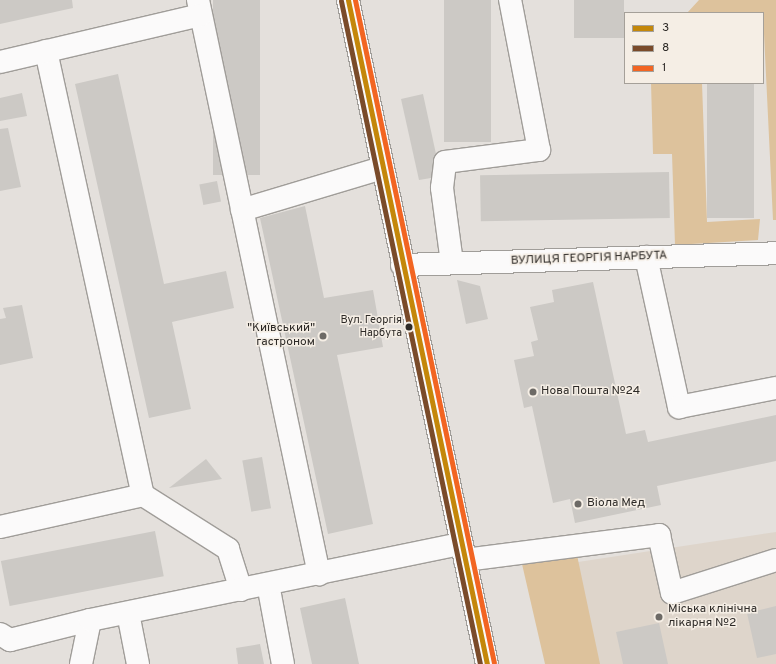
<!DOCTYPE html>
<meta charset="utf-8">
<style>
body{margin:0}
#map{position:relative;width:776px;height:664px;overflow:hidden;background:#e4e0dc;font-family:Overpass,sans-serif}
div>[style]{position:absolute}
.built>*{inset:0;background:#ded5cb}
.green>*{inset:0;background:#ddc29c}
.building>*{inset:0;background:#ccc9c5;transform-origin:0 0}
.roads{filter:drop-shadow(1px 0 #a09d99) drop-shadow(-1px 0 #a09d99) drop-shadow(0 1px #a09d99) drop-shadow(0 -1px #a09d99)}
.minor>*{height:22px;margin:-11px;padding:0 11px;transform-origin:11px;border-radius:11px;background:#fbfafa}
.major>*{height:22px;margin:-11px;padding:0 11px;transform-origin:11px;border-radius:11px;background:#fbfafa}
.bus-1>*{height:5px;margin:-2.5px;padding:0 2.5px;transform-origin:2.5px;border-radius:2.5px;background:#c4870a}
.bus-2>*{height:5px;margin:-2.5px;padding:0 2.5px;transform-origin:2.5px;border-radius:2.5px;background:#7a4b2a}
.bus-3>*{height:5px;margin:-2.5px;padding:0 2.5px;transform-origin:2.5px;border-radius:2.5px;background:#f26522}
.dots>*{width:11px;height:11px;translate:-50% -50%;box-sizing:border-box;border:2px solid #f5eee5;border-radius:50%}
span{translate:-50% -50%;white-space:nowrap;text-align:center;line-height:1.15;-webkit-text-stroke:3px #f5eee5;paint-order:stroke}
.bus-label{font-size:11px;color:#2d2a27}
.right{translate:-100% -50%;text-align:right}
.street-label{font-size:12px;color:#2d2a27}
.poi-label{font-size:12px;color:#2d2a27}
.left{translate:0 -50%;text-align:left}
.legend{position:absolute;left:624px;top:12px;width:140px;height:72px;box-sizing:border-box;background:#f5eee5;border:1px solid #a5a099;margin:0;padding:5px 7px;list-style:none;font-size:12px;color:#2d2a27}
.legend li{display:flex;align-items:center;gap:8px;height:20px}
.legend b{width:20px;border:1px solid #a5a099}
</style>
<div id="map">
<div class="built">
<div style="clip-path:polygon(776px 532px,776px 664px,551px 664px,532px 569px)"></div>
</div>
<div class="green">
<div style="clip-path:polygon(699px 0,776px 0,776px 220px,773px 220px,763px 13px,687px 13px)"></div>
<div style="clip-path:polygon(651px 83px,702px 83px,707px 222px,760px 219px,758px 240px,675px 245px,672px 154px,653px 154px)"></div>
<div style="clip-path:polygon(577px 555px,600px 664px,545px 664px,522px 564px)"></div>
</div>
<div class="building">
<div style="clip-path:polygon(0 0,72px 0,73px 8px,0 24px)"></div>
<div style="left:213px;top:0;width:47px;height:175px"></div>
<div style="left:444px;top:0;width:47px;height:142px"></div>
<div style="left:574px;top:0;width:50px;height:38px"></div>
<div style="clip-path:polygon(118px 74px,164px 284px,226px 271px,234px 308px,172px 322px,191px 409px,149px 418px,75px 84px)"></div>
<div style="left:707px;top:83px;width:47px;height:135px"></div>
<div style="clip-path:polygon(22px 93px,27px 116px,0 121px,0 98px)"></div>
<div style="clip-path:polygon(423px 94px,436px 154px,431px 178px,419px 180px,401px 99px)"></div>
<div style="clip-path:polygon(8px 128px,21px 187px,0 191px,0 129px)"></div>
<div style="left:669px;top:172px;width:46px;height:189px;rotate:89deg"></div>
<div style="left:217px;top:181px;width:21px;height:18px;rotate:79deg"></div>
<div style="clip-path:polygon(305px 206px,324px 298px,373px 290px,383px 347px,337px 355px,373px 524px,328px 534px,260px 218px)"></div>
<div style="clip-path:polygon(457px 280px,480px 286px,488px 319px,466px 324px)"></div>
<div style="clip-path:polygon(593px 282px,626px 434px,645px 430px,648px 442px,776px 415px,776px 461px,657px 486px,661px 505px,575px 523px,570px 499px,553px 503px,532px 406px,524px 408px,514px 360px,534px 356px,531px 342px,538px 340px,530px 307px,554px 302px,552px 290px)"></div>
<div style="clip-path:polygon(22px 305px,33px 358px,0 365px,0 319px,6px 318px,3px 308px)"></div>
<div style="left:262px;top:457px;width:52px;height:20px;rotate:80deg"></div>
<div style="clip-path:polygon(206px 459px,222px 479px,169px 488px)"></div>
<div style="left:155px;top:531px;width:46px;height:157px;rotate:79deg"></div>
<div style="clip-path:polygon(345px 598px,359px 664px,312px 664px,300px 608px)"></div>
<div style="clip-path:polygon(776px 606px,776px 654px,757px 658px,747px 613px)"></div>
<div style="clip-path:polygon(659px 623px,668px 664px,623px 664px,616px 632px)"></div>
<div style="clip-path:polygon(260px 644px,264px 664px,238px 664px,236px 648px)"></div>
</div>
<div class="roads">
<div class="minor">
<div style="left:198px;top:0;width:587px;rotate:78.1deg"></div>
<div style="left:46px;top:51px;width:454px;rotate:77.7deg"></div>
<div style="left:0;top:62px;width:206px;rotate:-13.2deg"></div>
<div style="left:242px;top:210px;width:146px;rotate:-16.7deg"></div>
<div style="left:646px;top:257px;width:154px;rotate:77.6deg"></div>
<div style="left:679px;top:407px;width:99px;rotate:-11.1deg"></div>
<div style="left:452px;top:263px;width:76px;rotate:-97.6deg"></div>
<div style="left:442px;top:188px;width:26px;rotate:-83deg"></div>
<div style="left:445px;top:162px;width:95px;rotate:-7.3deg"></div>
<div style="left:539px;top:150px;width:153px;rotate:-100.9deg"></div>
<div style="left:402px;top:265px;width:374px;rotate:-1.8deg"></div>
<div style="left:0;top:527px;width:147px;rotate:-12.6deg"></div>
<div style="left:143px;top:495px;width:101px;rotate:32.4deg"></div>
<div style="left:228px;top:549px;width:43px;rotate:72.4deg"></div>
<div style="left:465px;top:560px;width:196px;rotate:-7.3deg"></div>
<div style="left:659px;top:535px;width:59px;rotate:77.4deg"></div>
<div style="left:672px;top:593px;width:109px;rotate:-17.6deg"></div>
<div style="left:268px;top:584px;width:81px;rotate:79.4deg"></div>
<div style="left:128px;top:613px;width:52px;rotate:78.9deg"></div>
<div style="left:0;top:634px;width:12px;rotate:31deg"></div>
<div style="left:10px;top:640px;width:82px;rotate:-14deg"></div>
<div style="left:81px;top:664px;width:45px;rotate:-78.4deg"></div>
<div style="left:90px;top:620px;width:379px;rotate:-11.6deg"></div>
</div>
<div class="major">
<div style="left:348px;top:0;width:678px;rotate:78.18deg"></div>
</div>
</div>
<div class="bus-1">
<div style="left:348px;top:0;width:678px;rotate:78.18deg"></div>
</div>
<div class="bus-2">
<div style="left:341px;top:1px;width:677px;rotate:78.16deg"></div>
</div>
<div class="bus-3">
<div style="left:355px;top:0;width:677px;rotate:78.16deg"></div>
</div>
<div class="dots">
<div style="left:409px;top:327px;background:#2d2a27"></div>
<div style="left:323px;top:336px;background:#6d6a66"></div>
<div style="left:533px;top:392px;background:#6d6a66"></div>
<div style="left:578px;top:504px;background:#6d6a66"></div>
<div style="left:659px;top:617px;background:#6d6a66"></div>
</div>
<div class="bus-label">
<span class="right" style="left:402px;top:327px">Вул. Георгія<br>Нарбута</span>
</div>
<div class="street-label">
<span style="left:589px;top:259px;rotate:-2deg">ВУЛИЦЯ ГЕОРГІЯ НАРБУТА</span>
</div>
<div class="poi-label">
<span class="right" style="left:315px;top:336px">"Київський"<br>гастроном</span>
<span class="left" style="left:541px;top:392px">Нова Пошта №24</span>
<span class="left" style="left:587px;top:504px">Віола Мед</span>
<span class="left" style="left:668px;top:617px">Міська клінічна<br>лікарня №2</span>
</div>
<ul class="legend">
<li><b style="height:5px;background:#c4870a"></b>3</li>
<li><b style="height:5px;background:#7a4b2a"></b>8</li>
<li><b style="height:5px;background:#f26522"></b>1</li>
</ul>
</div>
